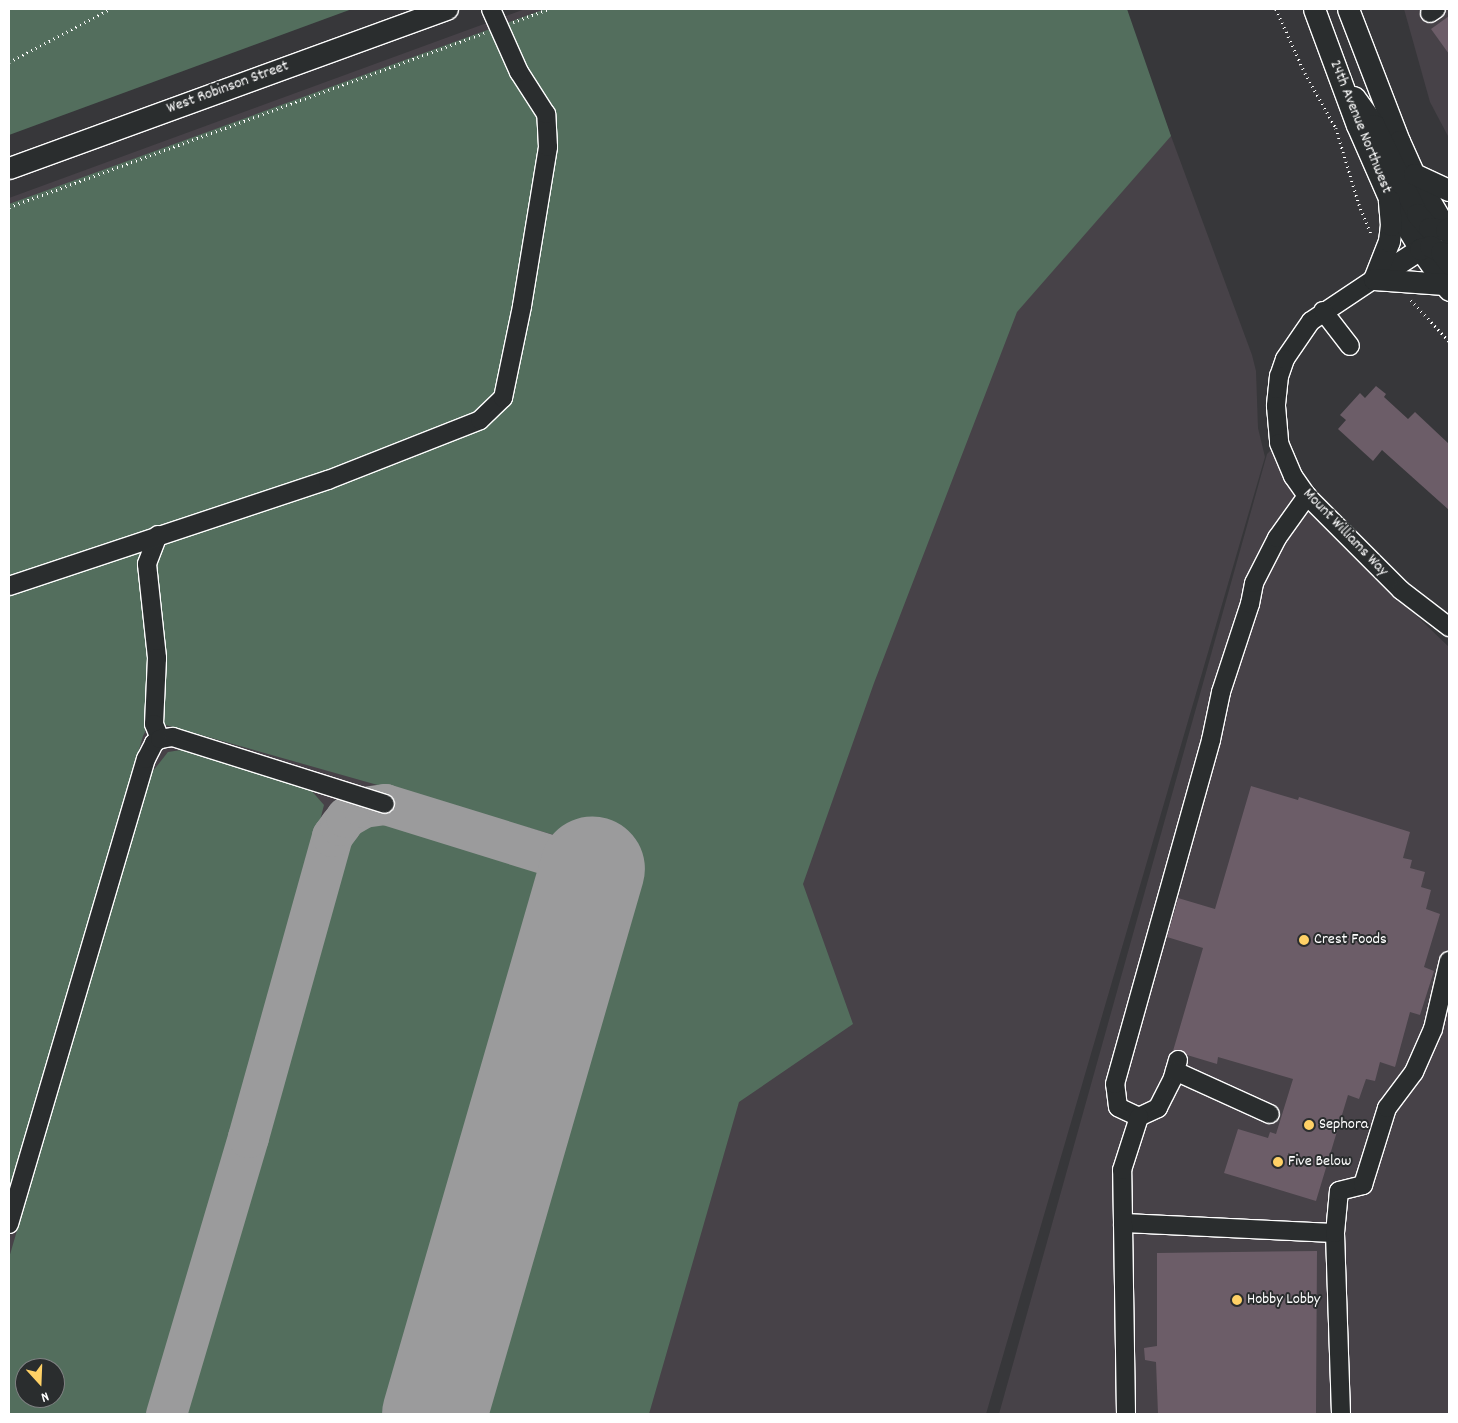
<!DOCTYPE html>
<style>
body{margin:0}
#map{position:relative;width:1458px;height:1423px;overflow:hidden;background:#37373a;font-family:Dekko,sans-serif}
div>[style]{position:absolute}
.built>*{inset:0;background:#474248}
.green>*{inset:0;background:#536e5d}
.taxiway>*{height:41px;margin:-20.5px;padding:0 20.5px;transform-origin:20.5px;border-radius:20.5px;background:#9b9b9c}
.runway>*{height:105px;margin:-52.5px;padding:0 52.5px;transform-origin:52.5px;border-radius:52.5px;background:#9b9b9c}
.building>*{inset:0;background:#6c5d68}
.path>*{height:2.5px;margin-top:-1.25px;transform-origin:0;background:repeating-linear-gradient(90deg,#fff 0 1px,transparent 0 5px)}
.roads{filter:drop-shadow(1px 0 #fff) drop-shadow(-1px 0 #fff) drop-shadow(0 1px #fff) drop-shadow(0 -1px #fff)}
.minor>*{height:18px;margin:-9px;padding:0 9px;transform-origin:9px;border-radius:9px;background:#2a2d2e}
.major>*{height:21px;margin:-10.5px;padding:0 10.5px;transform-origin:10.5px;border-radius:10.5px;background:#2a2d2e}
.dots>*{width:14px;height:14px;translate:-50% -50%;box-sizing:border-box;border:2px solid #2a2d2e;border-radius:50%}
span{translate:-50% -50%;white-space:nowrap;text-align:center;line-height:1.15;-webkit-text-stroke:4px #2a2d2e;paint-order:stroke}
.street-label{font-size:16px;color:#fff}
.poi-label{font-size:16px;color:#fff}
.left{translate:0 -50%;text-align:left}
.frame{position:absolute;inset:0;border:10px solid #fff;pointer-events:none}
.north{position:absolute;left:15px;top:1358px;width:50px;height:50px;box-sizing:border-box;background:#2a2d2e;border:1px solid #7f8182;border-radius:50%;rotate:160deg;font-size:14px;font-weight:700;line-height:20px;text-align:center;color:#fff}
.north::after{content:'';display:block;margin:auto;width:18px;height:22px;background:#ffd166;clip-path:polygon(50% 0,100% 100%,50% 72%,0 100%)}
</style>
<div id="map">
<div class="built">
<div style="clip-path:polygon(evenodd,525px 9px,1124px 9px,1252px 355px,1256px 371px,1258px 428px,1265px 457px,986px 1414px,9px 1414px,9px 198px,525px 9px,25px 1368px,55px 1368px,55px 1398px,25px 1398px,25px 1368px)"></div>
<div style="clip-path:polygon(1404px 9px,1449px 9px,1449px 138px,1430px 102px)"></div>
<div style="clip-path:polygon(1272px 449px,1293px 489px,1353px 555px,1449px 647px,1449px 1414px,999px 1414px,1267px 454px)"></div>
</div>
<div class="green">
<div style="clip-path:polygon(9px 9px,352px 9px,9px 135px)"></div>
<div style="clip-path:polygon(545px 9px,1127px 9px,1171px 136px,1017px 312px,874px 683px,803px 884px,853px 1024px,739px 1102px,649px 1414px,470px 1414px,635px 846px,567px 828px,565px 838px,162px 724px,149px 724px,143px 736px,9px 1196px,9px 204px)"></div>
<div style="clip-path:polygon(evenodd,181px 750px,310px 789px,324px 805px,312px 852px,150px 1414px,9px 1414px,9px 1258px,149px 776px,168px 752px,181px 750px,25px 1368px,55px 1368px,55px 1398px,25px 1398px,25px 1368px)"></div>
<div style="clip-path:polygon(380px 818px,524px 859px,535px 867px,539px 873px,546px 899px,396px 1414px,180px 1414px,347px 843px,360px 823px)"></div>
</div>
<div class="taxiway">
<div style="left:166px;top:1414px;width:289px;rotate:-73.5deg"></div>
<div style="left:248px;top:1137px;width:313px;rotate:-74.4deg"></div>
<div style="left:332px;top:836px;width:14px;rotate:-54deg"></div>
<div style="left:340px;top:825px;width:10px;rotate:-53deg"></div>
<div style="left:346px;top:817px;width:20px;rotate:-30deg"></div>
<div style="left:363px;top:807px;width:22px;rotate:-8deg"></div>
<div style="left:385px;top:804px;width:217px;rotate:17.2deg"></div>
</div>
<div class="runway">
<div style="left:434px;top:1414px;width:568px;rotate:-73.86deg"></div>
</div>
<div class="building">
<div style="clip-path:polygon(1449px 16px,1449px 54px,1431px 29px)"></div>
<div style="clip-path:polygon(1376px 386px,1386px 394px,1384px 397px,1408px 419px,1415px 412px,1449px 444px,1449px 510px,1382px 450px,1373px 461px,1338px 429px,1346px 420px,1340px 415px,1360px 393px,1365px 398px)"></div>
<div style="clip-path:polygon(1251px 786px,1298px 800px,1299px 797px,1410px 832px,1403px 858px,1412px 860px,1410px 868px,1425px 872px,1421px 887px,1431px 890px,1426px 909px,1440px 914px,1424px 967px,1434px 971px,1420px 1015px,1410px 1012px,1395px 1067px,1380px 1062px,1375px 1081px,1366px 1079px,1359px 1099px,1348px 1095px,1316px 1201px,1224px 1173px,1238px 1129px,1268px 1138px,1270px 1132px,1276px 1134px,1293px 1079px,1218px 1057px,1217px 1064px,1187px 1055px,1181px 1050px,1173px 1051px,1203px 948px,1167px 937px,1176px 906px,1178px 898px,1215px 909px)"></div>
<div style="clip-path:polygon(1317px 1251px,1316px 1414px,1158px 1414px,1156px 1362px,1145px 1360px,1144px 1348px,1157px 1346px,1157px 1253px)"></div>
</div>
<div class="path">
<div style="left:1276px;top:9px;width:70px;rotate:65.6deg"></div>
<div style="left:1305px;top:73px;width:63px;rotate:60.6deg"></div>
<div style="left:1336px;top:128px;width:79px;rotate:73.2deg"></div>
<div style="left:1359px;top:204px;width:32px;rotate:68deg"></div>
<div style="left:513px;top:22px;width:38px;rotate:-20deg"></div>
<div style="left:9px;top:62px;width:114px;rotate:-27.7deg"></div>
<div style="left:9px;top:207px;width:506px;rotate:-20.12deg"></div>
<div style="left:1411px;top:300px;width:56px;rotate:47.2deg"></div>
</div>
<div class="roads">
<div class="minor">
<div style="left:1430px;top:13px;width:7px;rotate:-34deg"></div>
<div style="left:1374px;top:279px;width:76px;rotate:146.3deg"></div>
<div style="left:1311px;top:321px;width:46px;rotate:124.4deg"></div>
<div style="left:1285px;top:359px;width:18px;rotate:109deg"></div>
<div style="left:1279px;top:376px;width:30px;rotate:96deg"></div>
<div style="left:1276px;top:406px;width:37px;rotate:85deg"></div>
<div style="left:1279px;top:443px;width:36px;rotate:67deg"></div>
<div style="left:1293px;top:476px;width:24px;rotate:55deg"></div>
<div style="left:1307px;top:496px;width:133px;rotate:45deg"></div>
<div style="left:1401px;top:590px;width:61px;rotate:37.6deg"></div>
<div style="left:1323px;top:311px;width:44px;rotate:52.4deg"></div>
<div style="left:158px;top:535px;width:31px;rotate:111deg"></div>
<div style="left:147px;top:564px;width:95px;rotate:83.9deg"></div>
<div style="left:157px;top:658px;width:66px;rotate:92.6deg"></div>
<div style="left:154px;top:724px;width:16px;rotate:68deg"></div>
<div style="left:9px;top:586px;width:336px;rotate:-18.4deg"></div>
<div style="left:328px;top:480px;width:163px;rotate:-21.5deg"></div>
<div style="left:480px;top:420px;width:32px;rotate:-44deg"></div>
<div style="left:503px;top:398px;width:94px;rotate:-78.3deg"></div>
<div style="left:522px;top:306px;width:161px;rotate:-80.7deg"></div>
<div style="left:548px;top:147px;width:33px;rotate:-93deg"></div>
<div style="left:546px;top:114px;width:50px;rotate:-122.7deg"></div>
<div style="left:519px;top:72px;width:69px;rotate:-114deg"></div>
<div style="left:1178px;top:1060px;width:19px;rotate:106deg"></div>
<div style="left:1173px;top:1078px;width:34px;rotate:117deg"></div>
<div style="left:1158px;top:1108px;width:21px;rotate:155deg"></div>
<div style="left:1139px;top:1117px;width:23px;rotate:-155deg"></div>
<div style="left:1118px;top:1107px;width:23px;rotate:-97deg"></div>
<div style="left:1115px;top:1084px;width:357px;rotate:-74.4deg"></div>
<div style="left:1211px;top:740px;width:49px;rotate:-78.2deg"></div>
<div style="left:1221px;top:692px;width:93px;rotate:-71.8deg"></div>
<div style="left:1250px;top:604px;width:21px;rotate:-79deg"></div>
<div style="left:1254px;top:583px;width:51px;rotate:-62.9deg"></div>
<div style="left:1277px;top:538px;width:52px;rotate:-54.5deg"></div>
<div style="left:1175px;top:1071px;width:104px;rotate:24.4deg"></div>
<div style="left:1123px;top:1223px;width:212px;rotate:2.7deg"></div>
<div style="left:9px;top:1224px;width:485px;rotate:-73.6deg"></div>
<div style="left:146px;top:759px;width:18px;rotate:-63deg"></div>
<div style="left:154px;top:743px;width:7px;rotate:-34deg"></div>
<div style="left:160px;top:739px;width:13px;rotate:-9deg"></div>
<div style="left:173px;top:737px;width:222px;rotate:17.5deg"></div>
<div style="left:1126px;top:1414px;width:244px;rotate:-90.9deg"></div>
<div style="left:1122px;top:1170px;width:56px;rotate:-72.2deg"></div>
<div style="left:1341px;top:1414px;width:181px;rotate:-91.9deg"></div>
<div style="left:1335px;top:1233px;width:42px;rotate:-84.6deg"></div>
<div style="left:1339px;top:1191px;width:25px;rotate:-14deg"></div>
<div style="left:1363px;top:1185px;width:81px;rotate:-72.7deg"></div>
<div style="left:1387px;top:1108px;width:45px;rotate:-53.1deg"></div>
<div style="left:1414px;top:1072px;width:47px;rotate:-66.2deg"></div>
<div style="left:1433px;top:1029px;width:70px;rotate:-76.8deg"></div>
</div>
<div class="major">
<div style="left:1314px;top:9px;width:124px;rotate:69.7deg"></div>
<div style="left:1357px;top:125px;width:80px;rotate:66.3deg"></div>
<div style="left:1389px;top:198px;width:60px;rotate:58.7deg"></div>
<div style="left:1420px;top:249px;width:50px;rotate:54.7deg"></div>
<div style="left:1348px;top:9px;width:142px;rotate:68.9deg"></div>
<div style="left:1399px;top:141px;width:36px;rotate:66deg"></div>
<div style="left:1414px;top:174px;width:69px;rotate:59.7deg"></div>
<div style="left:1354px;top:97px;width:34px;rotate:54deg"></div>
<div style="left:1374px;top:125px;width:99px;rotate:64.2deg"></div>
<div style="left:1417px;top:214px;width:18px;rotate:49deg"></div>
<div style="left:1429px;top:228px;width:17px;rotate:7deg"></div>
<div style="left:1446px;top:230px;width:4px;rotate:-34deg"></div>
<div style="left:9px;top:168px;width:466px;rotate:-20deg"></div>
<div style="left:1414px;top:174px;width:38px;rotate:25deg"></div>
<div style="left:1374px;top:279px;width:55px;rotate:-33.1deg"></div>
<div style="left:1420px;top:249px;width:10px;rotate:-17deg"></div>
<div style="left:1430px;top:246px;width:13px;rotate:29deg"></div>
<div style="left:1441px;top:252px;width:14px;rotate:54deg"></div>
<div style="left:1374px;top:279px;width:41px;rotate:-68.5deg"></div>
<div style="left:1389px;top:241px;width:16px;rotate:-83deg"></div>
<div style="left:1391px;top:225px;width:25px;rotate:-95deg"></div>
<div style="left:1374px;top:279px;width:70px;rotate:4.1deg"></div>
</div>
</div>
<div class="dots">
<div style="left:1304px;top:940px;background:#ffd166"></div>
<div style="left:1309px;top:1125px;background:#ffd166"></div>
<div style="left:1278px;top:1162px;background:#ffd166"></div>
<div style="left:1237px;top:1300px;background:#ffd166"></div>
</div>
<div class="street-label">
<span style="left:228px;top:88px;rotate:-20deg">West Robinson Street</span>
<span style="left:1360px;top:127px;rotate:68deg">24th Avenue Northwest</span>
<span style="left:1345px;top:533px;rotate:46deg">Mount Williams Way</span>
</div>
<div class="poi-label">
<span class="left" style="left:1314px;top:940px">Crest Foods</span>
<span class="left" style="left:1319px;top:1125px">Sephora</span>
<span class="left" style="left:1288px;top:1162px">Five Below</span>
<span class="left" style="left:1247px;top:1300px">Hobby Lobby</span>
</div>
<div class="frame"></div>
<div class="north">N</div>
</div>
